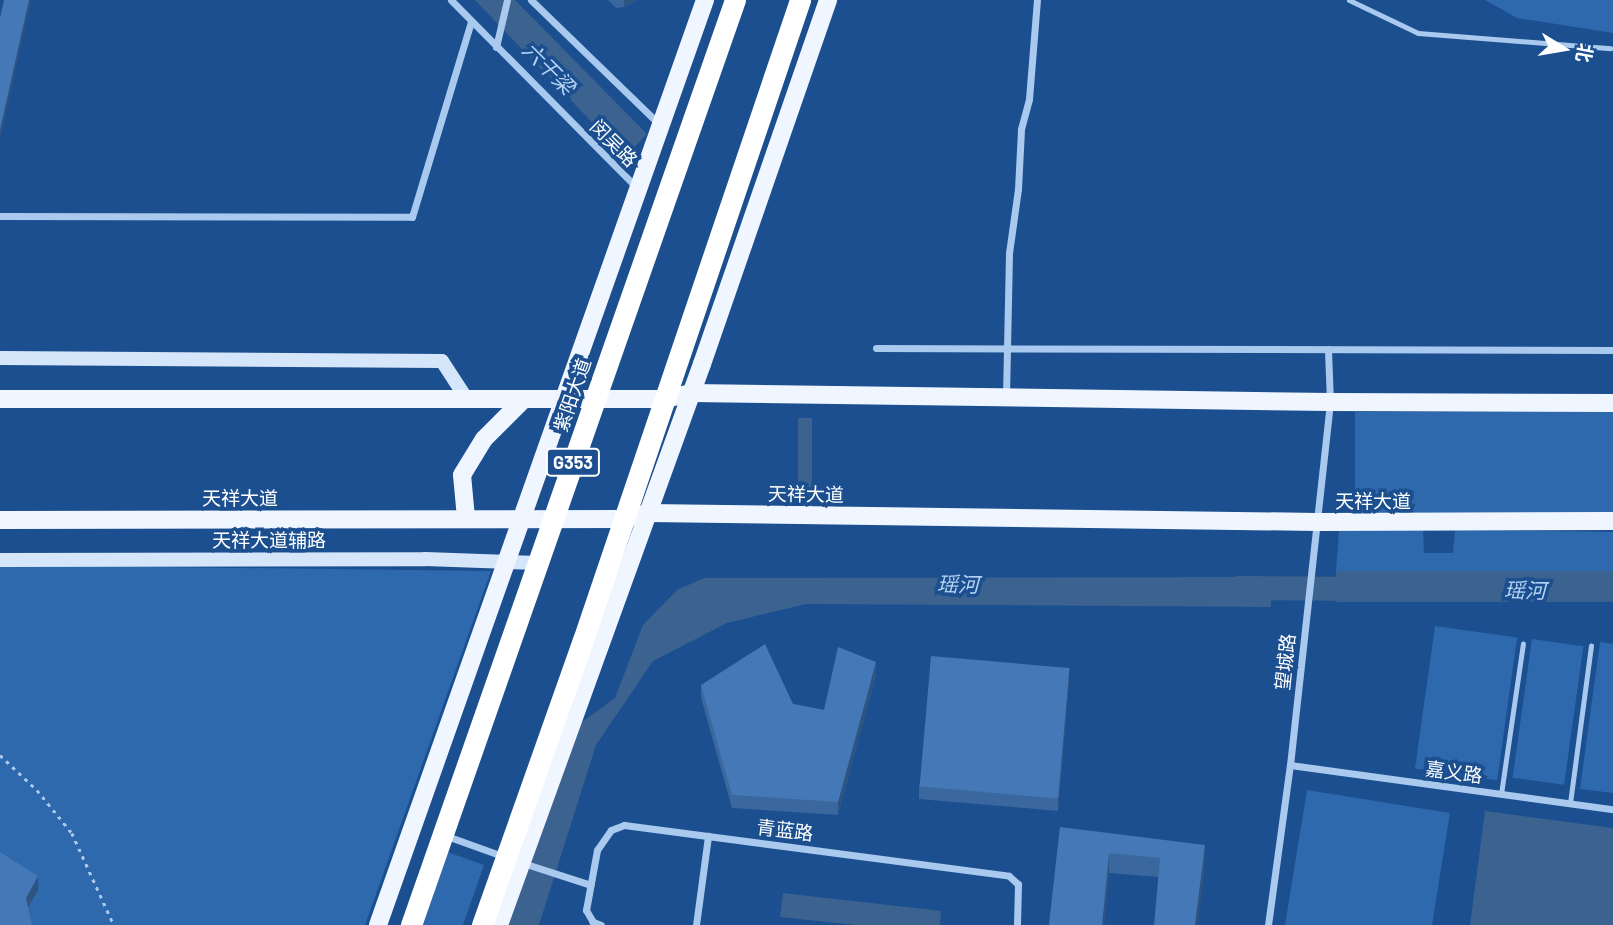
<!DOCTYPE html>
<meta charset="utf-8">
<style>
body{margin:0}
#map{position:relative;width:1613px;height:925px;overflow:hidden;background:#1b4f8f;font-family:Barlow,"Noto Sans SC",sans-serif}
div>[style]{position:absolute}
.green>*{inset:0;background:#2e69ad;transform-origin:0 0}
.water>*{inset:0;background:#3c6290;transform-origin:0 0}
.river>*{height:24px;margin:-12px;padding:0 12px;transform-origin:12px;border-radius:12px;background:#3c6290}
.path>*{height:2.5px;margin-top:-1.25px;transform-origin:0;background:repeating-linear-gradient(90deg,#a9c9ee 0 3.5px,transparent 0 8.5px)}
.lane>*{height:5px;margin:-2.5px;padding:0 2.5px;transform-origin:2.5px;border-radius:2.5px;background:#a9c9ee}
.street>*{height:7px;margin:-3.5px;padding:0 3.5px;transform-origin:3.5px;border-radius:3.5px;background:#a9c9ee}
.secondary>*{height:14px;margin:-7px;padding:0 7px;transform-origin:7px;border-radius:7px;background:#d6e6fa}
.primary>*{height:18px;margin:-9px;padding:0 9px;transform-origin:9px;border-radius:9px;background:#f0f6ff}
.highway>*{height:21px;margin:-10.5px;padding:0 10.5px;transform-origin:10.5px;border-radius:10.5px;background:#fff}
.wall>*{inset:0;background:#3a679d}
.shaded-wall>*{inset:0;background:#305480}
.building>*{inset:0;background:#4478b7;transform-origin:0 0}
span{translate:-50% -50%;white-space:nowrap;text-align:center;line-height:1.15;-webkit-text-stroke:7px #1b4f8f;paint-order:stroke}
.shield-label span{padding:2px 5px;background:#1b4f8f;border:2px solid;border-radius:5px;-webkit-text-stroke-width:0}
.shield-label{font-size:18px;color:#fff;font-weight:700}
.street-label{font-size:19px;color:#fff}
.water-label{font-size:21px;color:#b5d3f5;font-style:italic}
.north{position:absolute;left:1529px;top:14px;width:70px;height:70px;-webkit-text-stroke:5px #1b4f8f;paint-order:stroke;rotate:101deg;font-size:19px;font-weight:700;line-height:28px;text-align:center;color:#fff}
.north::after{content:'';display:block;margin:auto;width:24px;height:32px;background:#fff;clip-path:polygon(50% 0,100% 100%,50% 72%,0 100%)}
</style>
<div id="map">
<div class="green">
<div style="clip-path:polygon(1485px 0,1613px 0,1613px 33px,1517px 18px)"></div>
<div style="left:1613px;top:412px;width:102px;height:258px;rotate:90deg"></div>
<div style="clip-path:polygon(1423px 529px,1424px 553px,1453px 553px,1455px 530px,1613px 532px,1613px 572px,1336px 571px,1339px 531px)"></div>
<div style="clip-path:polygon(0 565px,491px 571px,365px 925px,0 925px)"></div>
<div style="left:1435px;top:626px;width:83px;height:144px;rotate:8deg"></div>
<div style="left:1532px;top:639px;width:52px;height:140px;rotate:8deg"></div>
<div style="clip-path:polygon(1600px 642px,1613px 644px,1613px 793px,1580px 789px)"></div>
<div style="clip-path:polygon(1307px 790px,1450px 813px,1432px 925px,1285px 925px)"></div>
<div style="clip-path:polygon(445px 851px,484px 865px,463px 925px,419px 925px)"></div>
</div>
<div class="water">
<div style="clip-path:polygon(475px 0,515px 0,647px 134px,625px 157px)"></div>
<div style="left:798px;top:418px;width:14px;height:92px"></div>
<div style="left:1336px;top:571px;width:277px;height:31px"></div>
<div style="clip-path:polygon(1271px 577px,1271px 607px,806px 604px,727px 623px,653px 661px,596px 745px,539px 925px,505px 925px,574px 728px,615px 698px,643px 625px,677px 590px,704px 578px)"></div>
<div style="clip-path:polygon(1485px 811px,1613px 828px,1613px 925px,1470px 925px)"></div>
<div style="clip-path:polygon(783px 893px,941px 911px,940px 925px,855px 925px,780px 917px)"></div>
</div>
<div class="river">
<div style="left:1239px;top:588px;width:132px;rotate:0.4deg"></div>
</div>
<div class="path">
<div style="left:0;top:755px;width:51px;rotate:43.4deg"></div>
<div style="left:37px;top:790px;width:55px;rotate:50.9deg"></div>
<div style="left:72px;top:833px;width:101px;rotate:65.5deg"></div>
</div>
<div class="lane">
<div style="left:1349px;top:0;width:76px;rotate:25.6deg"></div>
<div style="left:1418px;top:33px;width:193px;rotate:4.5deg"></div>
<div style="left:1501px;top:794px;width:152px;rotate:-81.7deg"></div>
<div style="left:1570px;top:803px;width:159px;rotate:-82.4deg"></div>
</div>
<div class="street">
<div style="left:451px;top:0;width:264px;rotate:45.3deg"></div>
<div style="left:531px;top:0;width:180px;rotate:44.1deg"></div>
<div style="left:496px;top:47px;width:48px;rotate:-76.8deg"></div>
<div style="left:0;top:216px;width:412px;rotate:0.1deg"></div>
<div style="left:412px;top:217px;width:204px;rotate:-73.2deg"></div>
<div style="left:876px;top:348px;width:737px;rotate:0.16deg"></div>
<div style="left:1006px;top:397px;width:144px;rotate:-88.8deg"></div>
<div style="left:1009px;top:253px;width:65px;rotate:-82deg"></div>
<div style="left:1018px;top:189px;width:60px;rotate:-87.1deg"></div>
<div style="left:1021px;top:129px;width:31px;rotate:-75deg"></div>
<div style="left:1029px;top:99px;width:99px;rotate:-85.4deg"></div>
<div style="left:1290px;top:765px;width:326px;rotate:7.8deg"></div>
<div style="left:444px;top:835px;width:65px;rotate:19.8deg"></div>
<div style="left:523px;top:863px;width:71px;rotate:17.9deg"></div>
<div style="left:601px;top:925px;width:9px;rotate:-159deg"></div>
<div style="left:593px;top:922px;width:14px;rotate:-120deg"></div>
<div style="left:586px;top:910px;width:61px;rotate:-79.6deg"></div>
<div style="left:597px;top:850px;width:24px;rotate:-55deg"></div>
<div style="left:611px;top:830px;width:14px;rotate:-21deg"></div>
<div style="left:624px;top:825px;width:388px;rotate:7.5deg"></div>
<div style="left:1009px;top:876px;width:12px;rotate:42deg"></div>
<div style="left:1018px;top:884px;width:41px;rotate:91.4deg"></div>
<div style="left:696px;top:925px;width:90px;rotate:-82.3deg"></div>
<div style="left:1268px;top:925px;width:162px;rotate:-82.2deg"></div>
<div style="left:1290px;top:765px;width:365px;rotate:-83.7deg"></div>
<div style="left:1330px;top:402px;width:53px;rotate:-92.2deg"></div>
</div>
<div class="secondary">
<div style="left:0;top:358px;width:442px;rotate:0.4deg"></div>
<div style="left:442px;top:361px;width:44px;rotate:57deg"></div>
<div style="left:0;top:560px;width:425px;rotate:-0.1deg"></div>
<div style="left:425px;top:559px;width:112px;rotate:2deg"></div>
</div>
<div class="primary">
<div style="left:0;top:399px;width:665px"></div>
<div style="left:665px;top:399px;width:28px;rotate:-13deg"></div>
<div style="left:692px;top:393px;width:638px;rotate:0.81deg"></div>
<div style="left:1330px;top:402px;width:283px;rotate:0.2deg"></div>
<div style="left:466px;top:518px;width:43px;rotate:-95.3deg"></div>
<div style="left:462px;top:475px;width:42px;rotate:-58.6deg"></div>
<div style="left:484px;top:439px;width:55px;rotate:-45deg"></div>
<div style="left:0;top:520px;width:624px;rotate:-0.09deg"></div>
<div style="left:624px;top:519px;width:25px;rotate:-14deg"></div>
<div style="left:648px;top:513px;width:669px;rotate:0.77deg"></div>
<div style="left:1317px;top:522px;width:296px;rotate:-0.2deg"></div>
<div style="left:378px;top:925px;width:981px;rotate:-70.53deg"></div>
<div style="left:499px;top:925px;width:597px;rotate:-70.11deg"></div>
<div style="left:702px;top:364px;width:385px;rotate:-70.9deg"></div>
</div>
<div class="highway">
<div style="left:411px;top:925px;width:980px;rotate:-70.7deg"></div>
<div style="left:482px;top:925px;width:302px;rotate:-70.5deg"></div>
<div style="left:583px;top:640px;width:676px;rotate:-71.27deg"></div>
</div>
<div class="wall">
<div style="clip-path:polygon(608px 0,637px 0,624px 7px,616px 8px)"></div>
<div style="clip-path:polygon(876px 675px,838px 815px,732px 808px,701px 698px,701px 685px,824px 710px)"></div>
<div style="clip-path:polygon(1069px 681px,1058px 811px,919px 799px,919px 786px)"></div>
<div style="clip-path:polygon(1060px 827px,1205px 864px,1158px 877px,1109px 873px,1104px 925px,1049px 925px)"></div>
</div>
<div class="shaded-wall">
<div style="clip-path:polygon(29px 0,31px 0,0 140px,0 130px)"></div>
<div style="clip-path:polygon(624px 0,637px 0,624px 7px)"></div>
<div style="clip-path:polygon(876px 662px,876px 675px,838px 815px,838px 802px)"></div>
<div style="clip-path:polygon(1069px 668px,1069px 681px,1058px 811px,1058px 798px)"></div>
<div style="clip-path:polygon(1205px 845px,1205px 864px,1198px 925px,1195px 925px)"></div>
<div style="clip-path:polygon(1109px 853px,1109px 873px,1104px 925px,1102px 925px)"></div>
<div style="clip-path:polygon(38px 876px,38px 890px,26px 911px,26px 898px)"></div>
</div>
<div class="building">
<div style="clip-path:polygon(4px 0,29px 0,0 130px,0 18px)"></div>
<div style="clip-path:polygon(765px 644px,793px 704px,824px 710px,838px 647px,876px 662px,838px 802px,732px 795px,701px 685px)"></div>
<div style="left:931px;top:656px;width:139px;height:131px;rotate:5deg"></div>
<div style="clip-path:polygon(1060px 827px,1205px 845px,1195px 925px,1154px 925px,1160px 858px,1109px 853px,1102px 925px,1049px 925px)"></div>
<div style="clip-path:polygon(0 852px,38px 876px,26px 898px,32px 925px,0 925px)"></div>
</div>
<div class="shield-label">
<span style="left:573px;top:462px">G353</span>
</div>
<div class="street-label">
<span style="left:614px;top:143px;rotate:45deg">闵吴路</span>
<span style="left:572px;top:395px;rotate:-71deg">紫阳大道</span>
<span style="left:806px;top:494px;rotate:1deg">天祥大道</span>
<span style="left:240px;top:498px">天祥大道</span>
<span style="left:1373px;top:501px">天祥大道</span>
<span style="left:269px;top:540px">天祥大道辅路</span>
<span style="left:1285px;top:662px;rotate:-84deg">望城路</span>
<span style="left:1454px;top:772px;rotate:8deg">嘉义路</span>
<span style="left:785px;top:830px;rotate:7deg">青蓝路</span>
</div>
<div class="water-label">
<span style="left:549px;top:68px;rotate:45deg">六干梁</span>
<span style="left:958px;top:584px;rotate:1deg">瑶河</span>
<span style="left:1525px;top:590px;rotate:1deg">瑶河</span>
</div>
<div class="north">北</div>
</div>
